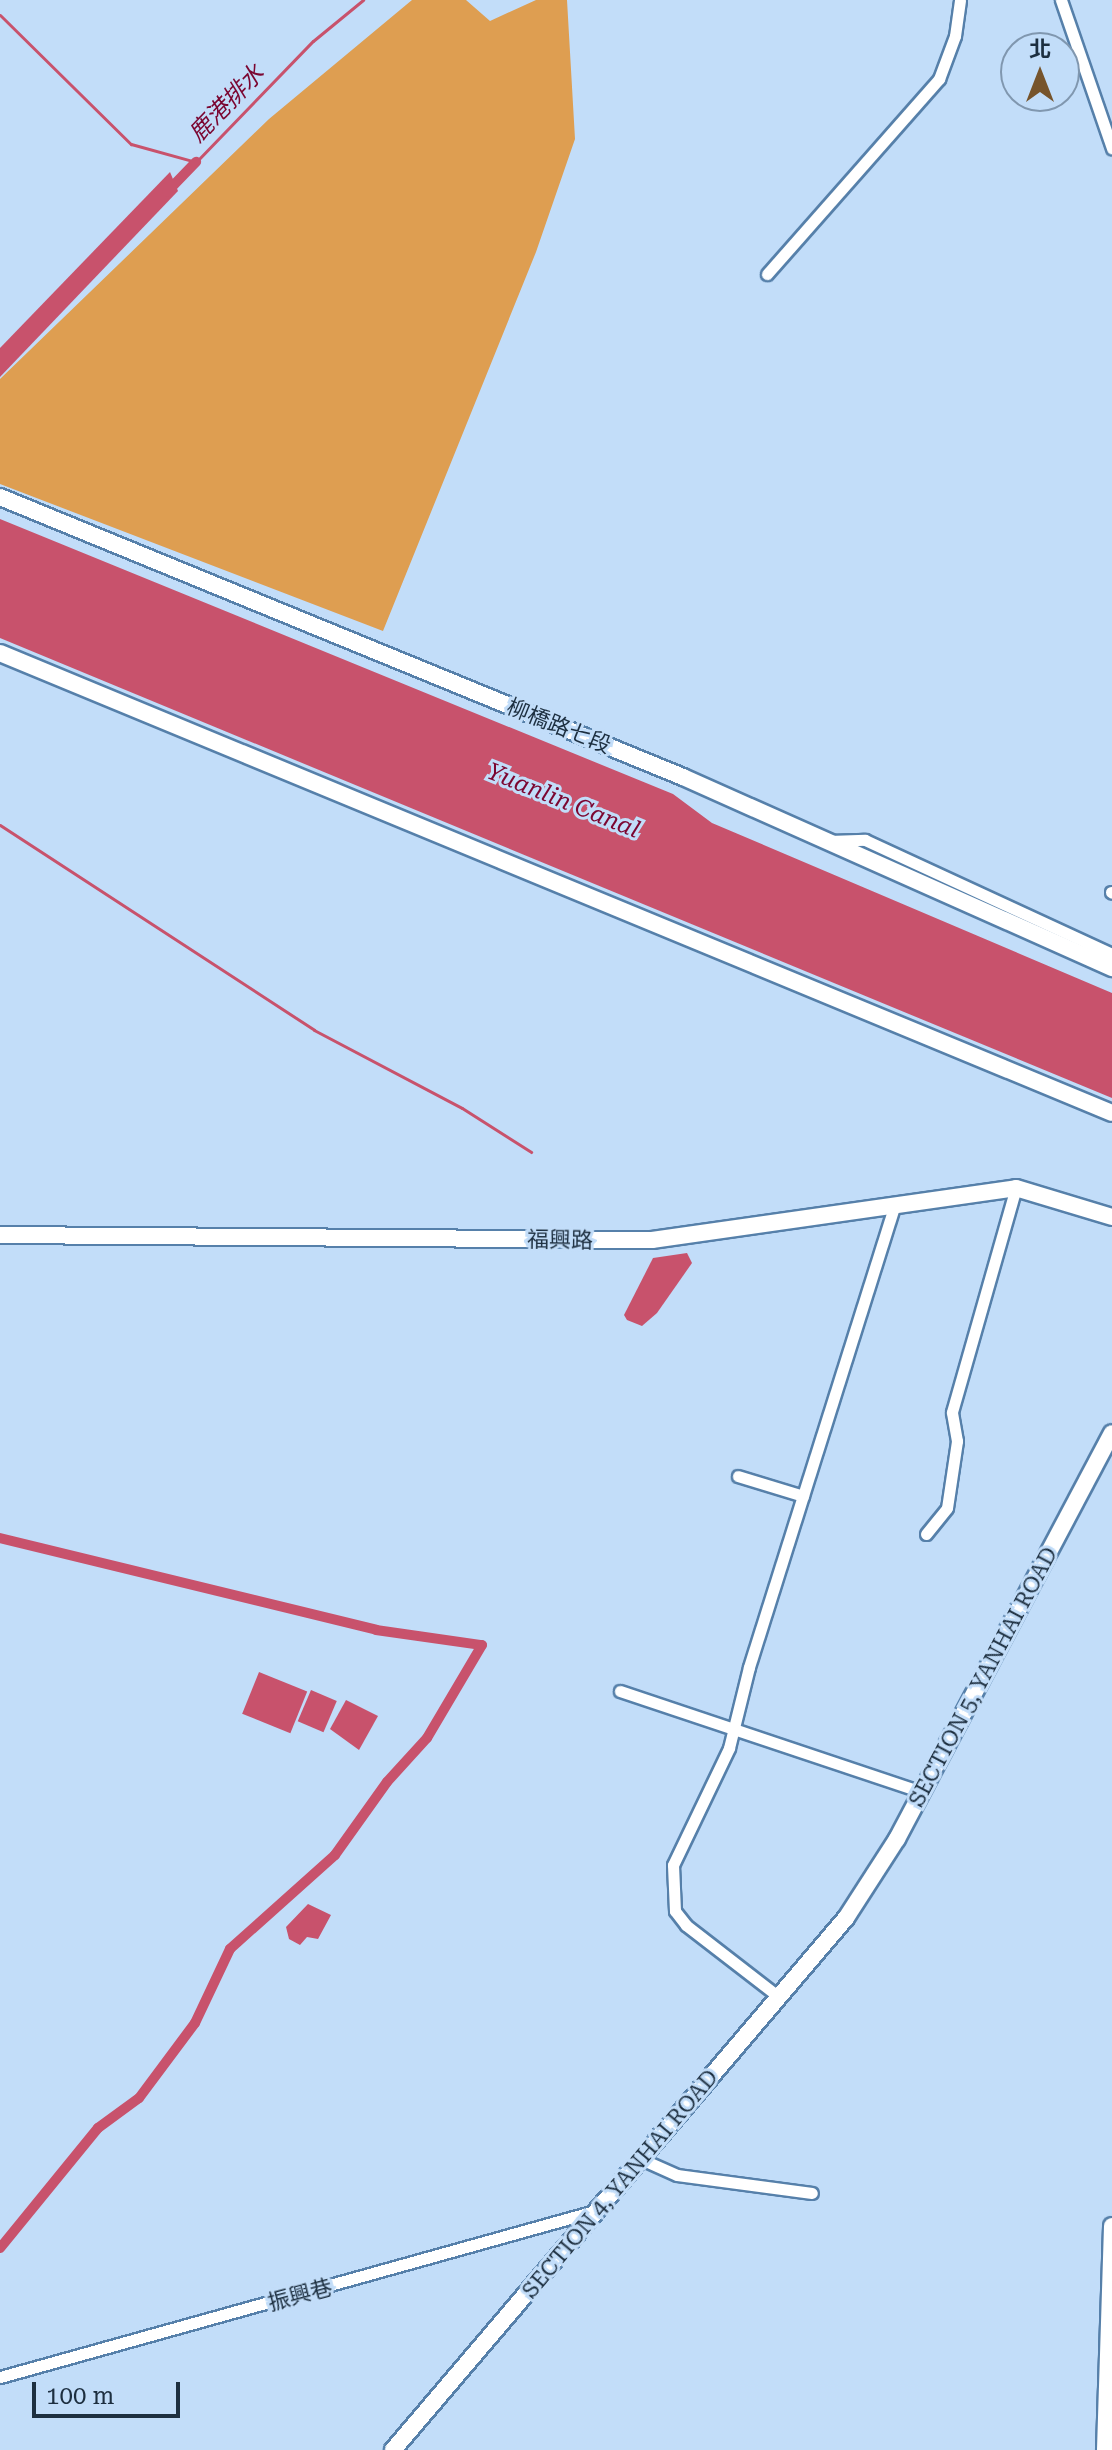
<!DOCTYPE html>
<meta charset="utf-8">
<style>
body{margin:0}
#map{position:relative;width:1112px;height:2450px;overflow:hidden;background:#c2ddf9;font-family:"Roboto Serif","Noto Sans TC",serif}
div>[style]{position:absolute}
.green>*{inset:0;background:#de9e51}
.water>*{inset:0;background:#c8526c;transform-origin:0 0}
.stream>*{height:3px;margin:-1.5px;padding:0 1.5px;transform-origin:1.5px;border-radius:1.5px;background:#c8526c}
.canal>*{height:10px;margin:-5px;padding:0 5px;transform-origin:5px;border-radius:5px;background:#c8526c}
.roads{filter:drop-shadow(2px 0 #5680aa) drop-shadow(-2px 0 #5680aa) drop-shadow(0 2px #5680aa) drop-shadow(0 -2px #5680aa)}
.street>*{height:11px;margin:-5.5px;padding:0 5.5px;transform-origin:5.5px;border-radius:5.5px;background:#fff}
.secondary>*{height:16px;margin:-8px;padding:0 8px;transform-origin:8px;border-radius:8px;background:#fff}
span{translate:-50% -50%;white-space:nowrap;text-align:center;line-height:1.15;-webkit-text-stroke:6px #c2ddf9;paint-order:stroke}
.street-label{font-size:22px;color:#1d2f40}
.water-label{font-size:24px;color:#7b0631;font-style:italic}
.north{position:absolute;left:1000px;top:32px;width:80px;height:80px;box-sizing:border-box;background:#c2ddf9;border:2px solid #8097af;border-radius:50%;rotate:0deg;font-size:22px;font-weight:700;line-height:32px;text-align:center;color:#1d2f40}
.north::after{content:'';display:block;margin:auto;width:28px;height:36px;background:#76542c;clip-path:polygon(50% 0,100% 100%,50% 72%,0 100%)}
.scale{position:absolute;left:32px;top:2382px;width:148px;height:36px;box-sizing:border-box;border:4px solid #1d2f40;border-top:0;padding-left:10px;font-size:24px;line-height:28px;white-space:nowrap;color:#1d2f40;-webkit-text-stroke:6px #c2ddf9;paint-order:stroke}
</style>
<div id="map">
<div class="green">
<div style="clip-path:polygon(412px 0,466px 0,490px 21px,536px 0,567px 0,575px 139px,536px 252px,383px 631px,0 484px,0 379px,269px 119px)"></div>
</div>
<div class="water">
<div style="clip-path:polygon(170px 172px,178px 191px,0 377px,0 348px)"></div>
<div style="clip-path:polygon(0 519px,673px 794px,712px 823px,1112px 993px,1112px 1098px,0 638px)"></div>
<div style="clip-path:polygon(687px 1253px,692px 1263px,657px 1313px,642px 1326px,627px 1320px,624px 1315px,653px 1258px)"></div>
<div style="left:259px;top:1672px;width:52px;height:45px;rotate:22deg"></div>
<div style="left:311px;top:1690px;width:28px;height:34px;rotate:23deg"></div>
<div style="clip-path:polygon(346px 1700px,378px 1716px,359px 1750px,330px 1729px)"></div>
<div style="clip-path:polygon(308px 1904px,331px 1915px,318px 1939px,307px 1937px,300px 1945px,289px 1939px,286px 1927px)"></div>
</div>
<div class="stream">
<div style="left:0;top:15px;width:184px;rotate:44.6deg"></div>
<div style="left:131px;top:144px;width:67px;rotate:15.5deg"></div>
<div style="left:196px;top:162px;width:168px;rotate:-46deg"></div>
<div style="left:313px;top:41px;width:65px;rotate:-39.4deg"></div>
<div style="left:0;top:825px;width:375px;rotate:33.1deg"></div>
<div style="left:314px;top:1030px;width:167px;rotate:27.8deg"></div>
<div style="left:462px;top:1108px;width:82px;rotate:32.5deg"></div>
</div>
<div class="canal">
<div style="left:167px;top:192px;width:42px;rotate:-46deg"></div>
<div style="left:0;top:1538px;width:387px;rotate:13.7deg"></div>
<div style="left:376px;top:1630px;width:107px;rotate:8.1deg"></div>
<div style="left:482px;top:1645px;width:108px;rotate:120.6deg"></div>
<div style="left:427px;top:1738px;width:59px;rotate:132.3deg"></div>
<div style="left:387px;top:1782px;width:90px;rotate:125.5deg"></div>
<div style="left:335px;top:1855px;width:141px;rotate:138.2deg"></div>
<div style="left:230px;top:1949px;width:82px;rotate:115.3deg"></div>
<div style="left:195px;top:2023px;width:94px;rotate:126.7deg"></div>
<div style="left:139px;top:2098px;width:51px;rotate:143.8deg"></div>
<div style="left:98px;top:2128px;width:155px;rotate:129.2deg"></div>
</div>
<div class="roads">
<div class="street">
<div style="left:1061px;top:0;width:157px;rotate:71deg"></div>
<div style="left:767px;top:274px;width:260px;rotate:-48.6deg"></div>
<div style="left:939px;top:79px;width:46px;rotate:-69.6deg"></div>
<div style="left:955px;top:36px;width:36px;rotate:-82deg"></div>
<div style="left:829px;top:841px;width:36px;rotate:-2deg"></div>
<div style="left:865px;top:840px;width:272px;rotate:24.8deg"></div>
<div style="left:1111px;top:892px;width:1px;rotate:45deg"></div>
<div style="left:738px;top:1476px;width:68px;rotate:17.1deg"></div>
<div style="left:926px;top:1534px;width:33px;rotate:-51deg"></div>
<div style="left:947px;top:1508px;width:68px;rotate:-81.5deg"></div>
<div style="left:957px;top:1441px;width:29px;rotate:-100deg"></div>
<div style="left:952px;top:1412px;width:233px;rotate:-74.1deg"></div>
<div style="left:620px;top:1691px;width:318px;rotate:18.5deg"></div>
<div style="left:779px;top:1997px;width:118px;rotate:-142.3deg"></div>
<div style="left:686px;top:1925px;width:18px;rotate:-128deg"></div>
<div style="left:675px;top:1911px;width:46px;rotate:-92.5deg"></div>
<div style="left:673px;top:1865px;width:130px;rotate:-64.4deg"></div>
<div style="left:729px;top:1748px;width:83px;rotate:-76.1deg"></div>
<div style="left:749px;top:1667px;width:483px;rotate:-72.5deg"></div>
<div style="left:641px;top:2159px;width:39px;rotate:24deg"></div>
<div style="left:677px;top:2175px;width:136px;rotate:7.6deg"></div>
<div style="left:0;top:2377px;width:618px;rotate:-15.59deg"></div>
</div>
<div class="secondary">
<div style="left:0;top:497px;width:738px;rotate:22.29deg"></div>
<div style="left:683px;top:777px;width:470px;rotate:24deg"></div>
<div style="left:0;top:653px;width:1203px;rotate:22.47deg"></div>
<div style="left:0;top:1235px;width:652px;rotate:0.44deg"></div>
<div style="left:652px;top:1240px;width:368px;rotate:-8.1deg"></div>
<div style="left:1016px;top:1188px;width:100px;rotate:16.8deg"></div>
<div style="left:393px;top:2450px;width:699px;rotate:-49.59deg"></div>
<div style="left:846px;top:1918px;width:94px;rotate:-57.2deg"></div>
<div style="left:897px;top:1839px;width:459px;rotate:-62.1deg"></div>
<div style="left:1105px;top:2450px;width:224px;rotate:-88.2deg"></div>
</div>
</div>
<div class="street-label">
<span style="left:559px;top:726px;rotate:22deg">柳橋路七段</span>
<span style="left:560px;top:1240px;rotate:1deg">福興路</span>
<span style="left:983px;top:1677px;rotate:-62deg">SECTION 5, YANHAI ROAD</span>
<span style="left:620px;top:2184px;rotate:-50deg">SECTION 4, YANHAI ROAD</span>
<span style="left:300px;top:2295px;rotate:-15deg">振興巷</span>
</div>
<div class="water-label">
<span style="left:227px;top:104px;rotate:-46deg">鹿港排水</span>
<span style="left:563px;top:801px;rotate:22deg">Yuanlin Canal</span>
</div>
<div class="north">北</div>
<div class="scale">100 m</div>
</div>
